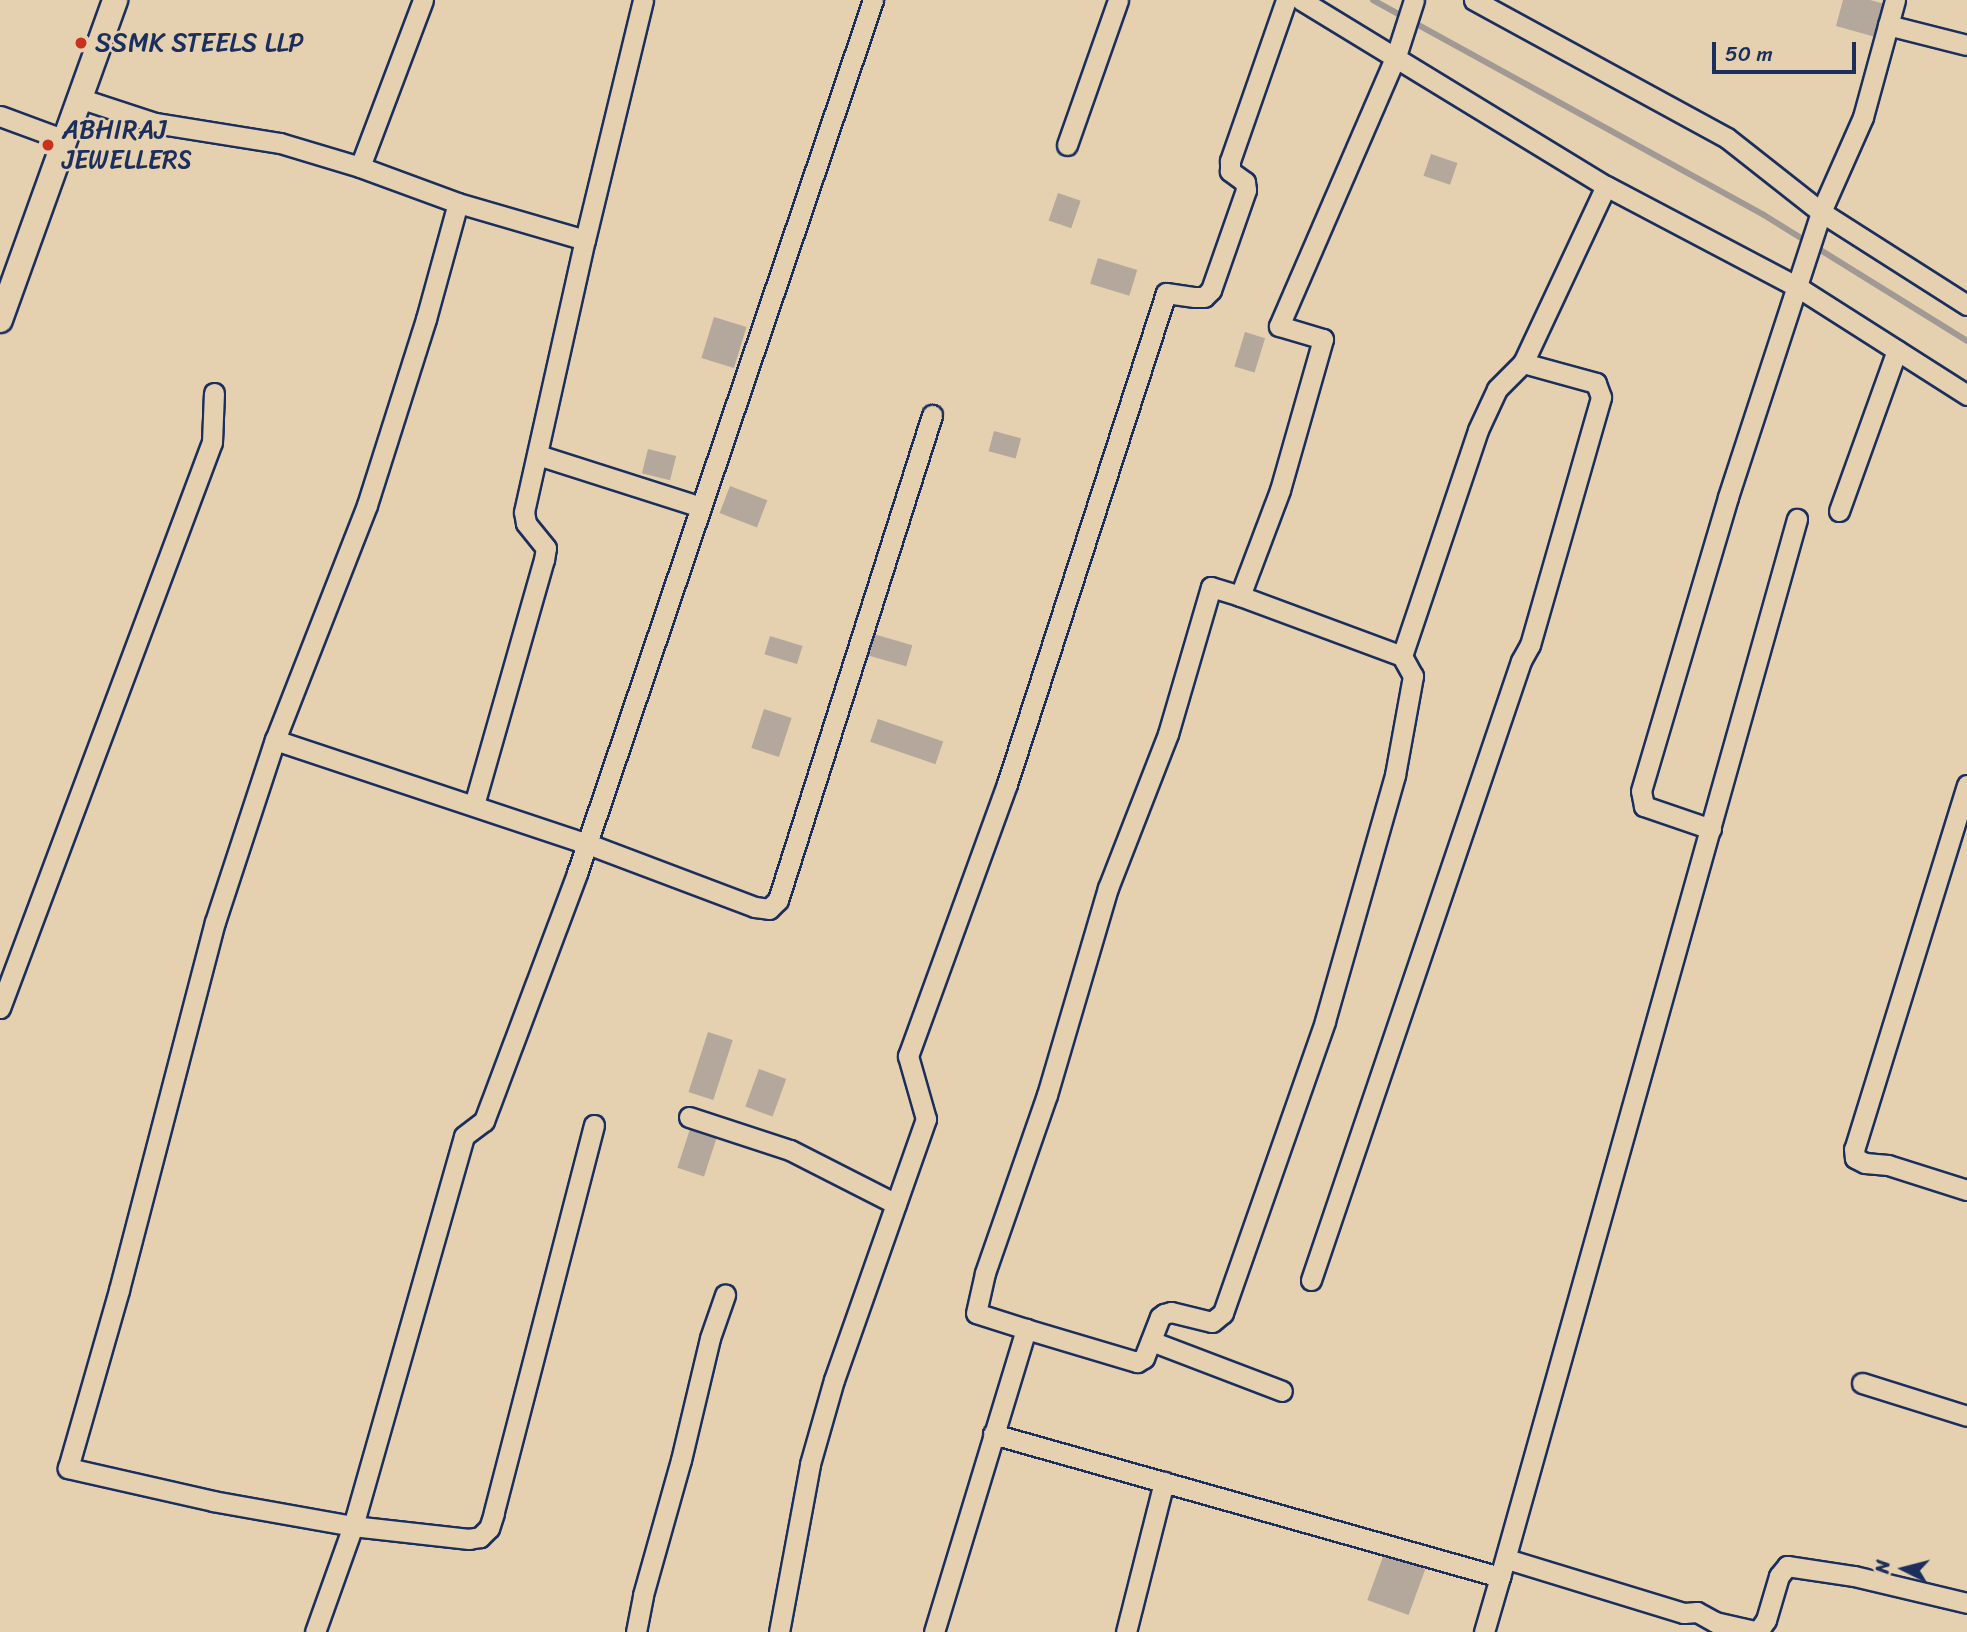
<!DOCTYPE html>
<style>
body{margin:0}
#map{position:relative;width:1967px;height:1632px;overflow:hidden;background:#e5d0af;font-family:Sriracha,sans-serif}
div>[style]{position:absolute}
.stream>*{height:6px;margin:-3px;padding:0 3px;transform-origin:3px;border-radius:3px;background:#a09994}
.building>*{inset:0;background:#b3a89b;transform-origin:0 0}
.roads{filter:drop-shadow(2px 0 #1b2f5e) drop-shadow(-2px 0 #1b2f5e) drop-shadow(0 2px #1b2f5e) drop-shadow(0 -2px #1b2f5e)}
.minor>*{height:19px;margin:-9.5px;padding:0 9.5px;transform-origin:9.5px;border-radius:9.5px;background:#e5d0af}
.tertiary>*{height:24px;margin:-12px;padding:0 12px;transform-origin:12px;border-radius:12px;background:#e5d0af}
.dots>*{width:19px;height:19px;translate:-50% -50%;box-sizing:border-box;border:4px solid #e5d0af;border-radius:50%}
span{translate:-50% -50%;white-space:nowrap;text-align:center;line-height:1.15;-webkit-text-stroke:5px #e5d0af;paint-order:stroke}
.poi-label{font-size:26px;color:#1b2f5e}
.left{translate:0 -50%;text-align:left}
.north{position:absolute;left:1869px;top:1534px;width:70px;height:70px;-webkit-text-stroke:5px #e5d0af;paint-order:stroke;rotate:276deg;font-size:19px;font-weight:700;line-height:28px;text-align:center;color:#1b2f5e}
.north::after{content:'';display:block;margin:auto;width:24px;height:32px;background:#1b2f5e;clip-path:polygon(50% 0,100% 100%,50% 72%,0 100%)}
.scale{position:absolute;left:1712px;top:42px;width:144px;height:32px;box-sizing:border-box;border:4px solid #1b2f5e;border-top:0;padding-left:9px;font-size:21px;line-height:24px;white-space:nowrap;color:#1b2f5e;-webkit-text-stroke:5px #e5d0af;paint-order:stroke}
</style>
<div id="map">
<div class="stream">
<div style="left:1373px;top:0;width:446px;rotate:28.8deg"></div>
<div style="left:1764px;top:215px;width:239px;rotate:31.8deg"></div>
</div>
<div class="building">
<div style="clip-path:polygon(1843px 0,1870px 0,1888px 5px,1879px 38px,1836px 26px)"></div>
<div style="left:1431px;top:154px;width:28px;height:23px;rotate:19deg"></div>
<div style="left:1058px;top:193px;width:24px;height:29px;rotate:19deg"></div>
<div style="left:1098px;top:258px;width:41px;height:27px;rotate:17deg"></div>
<div style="left:714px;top:317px;width:34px;height:43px;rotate:17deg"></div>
<div style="left:1245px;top:332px;width:21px;height:36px;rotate:17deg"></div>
<div style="left:994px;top:431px;width:28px;height:21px;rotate:15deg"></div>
<div style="left:648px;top:449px;width:29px;height:25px;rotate:14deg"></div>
<div style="left:730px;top:486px;width:40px;height:29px;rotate:21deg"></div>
<div style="left:870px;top:633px;width:44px;height:22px;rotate:16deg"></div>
<div style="left:770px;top:636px;width:34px;height:19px;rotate:17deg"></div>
<div style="left:764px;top:709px;width:29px;height:41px;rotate:18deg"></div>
<div style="left:878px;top:719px;width:69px;height:24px;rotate:19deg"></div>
<div style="left:708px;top:1032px;width:26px;height:63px;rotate:18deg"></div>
<div style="left:759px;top:1069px;width:29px;height:40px;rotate:20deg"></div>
<div style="left:691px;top:1126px;width:28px;height:44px;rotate:18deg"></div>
<div style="left:1384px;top:1554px;width:44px;height:49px;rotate:20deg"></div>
</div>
<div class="roads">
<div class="minor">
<div style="left:423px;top:0;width:178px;rotate:110.7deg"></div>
<div style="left:360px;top:167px;width:104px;rotate:20.2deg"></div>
<div style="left:1301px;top:0;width:357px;rotate:31.4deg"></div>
<div style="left:1606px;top:186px;width:215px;rotate:27.8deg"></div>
<div style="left:1796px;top:286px;width:203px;rotate:32.5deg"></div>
<div style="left:1474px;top:0;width:288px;rotate:28.6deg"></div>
<div style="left:1727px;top:138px;width:120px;rotate:38.2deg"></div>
<div style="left:1821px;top:212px;width:173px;rotate:32.5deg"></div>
<div style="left:1888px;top:25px;width:81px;rotate:14.2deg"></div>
<div style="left:82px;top:99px;width:77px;rotate:18.2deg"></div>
<div style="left:155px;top:123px;width:127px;rotate:9.1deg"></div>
<div style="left:280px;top:143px;width:84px;rotate:16.7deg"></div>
<div style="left:0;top:116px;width:69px;rotate:20.3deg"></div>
<div style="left:1067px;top:145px;width:154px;rotate:-70.6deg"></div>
<div style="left:538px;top:455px;width:171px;rotate:17.7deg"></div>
<div style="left:1839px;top:511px;width:171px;rotate:-70.2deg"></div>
<div style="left:1240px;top:596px;width:173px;rotate:20.3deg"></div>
<div style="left:1402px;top:656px;width:238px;rotate:-71.4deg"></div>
<div style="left:1478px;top:430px;width:45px;rotate:-65.1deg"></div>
<div style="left:1497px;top:389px;width:37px;rotate:-45deg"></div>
<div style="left:1523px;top:363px;width:195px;rotate:-64.9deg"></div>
<div style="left:275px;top:740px;width:330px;rotate:18.4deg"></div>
<div style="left:588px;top:844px;width:178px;rotate:20.7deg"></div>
<div style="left:755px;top:907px;width:14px;rotate:8deg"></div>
<div style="left:769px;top:909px;width:13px;rotate:-45deg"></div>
<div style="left:778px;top:900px;width:509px;rotate:-72.38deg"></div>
<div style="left:1967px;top:785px;width:381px;rotate:107.2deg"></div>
<div style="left:1854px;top:1149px;width:9px;rotate:84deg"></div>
<div style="left:1855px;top:1158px;width:11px;rotate:27deg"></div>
<div style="left:1865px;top:1163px;width:23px;rotate:5deg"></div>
<div style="left:1888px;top:1165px;width:83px;rotate:17.6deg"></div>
<div style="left:474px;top:805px;width:255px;rotate:-74.1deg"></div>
<div style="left:544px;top:560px;width:12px;rotate:-81deg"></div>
<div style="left:546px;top:548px;width:32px;rotate:-129deg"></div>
<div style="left:526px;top:523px;width:11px;rotate:-100deg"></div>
<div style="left:524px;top:512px;width:279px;rotate:-77.4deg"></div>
<div style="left:1711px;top:829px;width:71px;rotate:-161.1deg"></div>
<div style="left:1644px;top:806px;width:15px;rotate:-101deg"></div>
<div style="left:1641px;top:791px;width:307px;rotate:-73.5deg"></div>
<div style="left:1728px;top:497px;width:300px;rotate:-71.9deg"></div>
<div style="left:1821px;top:212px;width:104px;rotate:-66.1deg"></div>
<div style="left:1863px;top:117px;width:121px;rotate:-74.7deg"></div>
<div style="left:0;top:1008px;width:604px;rotate:-69.47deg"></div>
<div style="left:212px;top:442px;width:49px;rotate:-87.7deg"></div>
<div style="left:689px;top:1117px;width:106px;rotate:18.1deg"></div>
<div style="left:790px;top:1150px;width:119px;rotate:27deg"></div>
<div style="left:594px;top:1125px;width:401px;rotate:104.5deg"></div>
<div style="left:494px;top:1513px;width:16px;rotate:108deg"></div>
<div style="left:489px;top:1528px;width:13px;rotate:135deg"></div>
<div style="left:480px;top:1537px;width:11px;rotate:170deg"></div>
<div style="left:469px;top:1539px;width:117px;rotate:-173.6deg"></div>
<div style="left:353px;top:1526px;width:142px;rotate:-169.9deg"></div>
<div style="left:213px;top:1501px;width:149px;rotate:-167.2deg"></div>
<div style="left:68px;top:1468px;width:185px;rotate:-74deg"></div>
<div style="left:119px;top:1290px;width:380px;rotate:-75.4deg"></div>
<div style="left:215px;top:922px;width:192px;rotate:-71.8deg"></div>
<div style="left:275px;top:740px;width:252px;rotate:-68.6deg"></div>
<div style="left:367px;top:505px;width:195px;rotate:-72.4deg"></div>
<div style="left:426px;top:319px;width:120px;rotate:-74.6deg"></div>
<div style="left:458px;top:203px;width:132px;rotate:16.2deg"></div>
<div style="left:585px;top:240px;width:247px;rotate:-76.4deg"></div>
<div style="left:1311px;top:1280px;width:654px;rotate:-71.26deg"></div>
<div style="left:1521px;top:661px;width:18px;rotate:-61deg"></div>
<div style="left:1530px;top:645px;width:258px;rotate:-74deg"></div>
<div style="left:1601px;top:397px;width:15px;rotate:-110deg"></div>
<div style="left:1596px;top:383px;width:76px;rotate:-164.7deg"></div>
<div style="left:1026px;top:1329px;width:116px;rotate:16.6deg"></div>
<div style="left:1137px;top:1362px;width:8px;rotate:-30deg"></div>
<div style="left:1144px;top:1358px;width:44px;rotate:-68.7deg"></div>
<div style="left:1160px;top:1317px;width:5px;rotate:-37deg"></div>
<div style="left:1164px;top:1314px;width:7px;rotate:-16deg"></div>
<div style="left:1171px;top:1312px;width:42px;rotate:13.7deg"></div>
<div style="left:1212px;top:1322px;width:14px;rotate:-39deg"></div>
<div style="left:1223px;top:1313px;width:309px;rotate:-70.7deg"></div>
<div style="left:1325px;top:1021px;width:256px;rotate:-74.1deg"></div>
<div style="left:1395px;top:775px;width:101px;rotate:-79.7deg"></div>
<div style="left:1413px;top:676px;width:23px;rotate:-119deg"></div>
<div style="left:1151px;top:1341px;width:140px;rotate:20.9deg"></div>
<div style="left:1862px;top:1383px;width:110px;rotate:17.4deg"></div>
<div style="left:993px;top:1434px;width:527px;rotate:15.75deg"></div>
<div style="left:1500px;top:1577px;width:1099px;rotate:-74.32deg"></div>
<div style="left:1507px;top:1559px;width:185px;rotate:17deg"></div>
<div style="left:1684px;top:1613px;width:13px;rotate:-4deg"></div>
<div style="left:1697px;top:1612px;width:21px;rotate:29deg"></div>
<div style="left:1715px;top:1622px;width:45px;rotate:12.8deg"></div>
<div style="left:1759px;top:1630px;width:12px;rotate:-55deg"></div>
<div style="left:1766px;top:1620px;width:46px;rotate:-73.5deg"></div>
<div style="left:1779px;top:1576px;width:13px;rotate:-51deg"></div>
<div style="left:1787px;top:1566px;width:68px;rotate:8.5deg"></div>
<div style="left:1854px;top:1576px;width:116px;rotate:13.4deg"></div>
<div style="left:315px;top:1632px;width:113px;rotate:-70.3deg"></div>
<div style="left:353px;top:1526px;width:405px;rotate:-74.1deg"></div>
<div style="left:464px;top:1136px;width:25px;rotate:-37deg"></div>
<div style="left:484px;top:1121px;width:265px;rotate:-69.4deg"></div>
<div style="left:577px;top:873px;width:922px;rotate:-71.27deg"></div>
<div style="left:636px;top:1632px;width:38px;rotate:-79deg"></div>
<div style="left:643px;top:1595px;width:140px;rotate:-74.3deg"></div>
<div style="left:681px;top:1460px;width:125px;rotate:-76.6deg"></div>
<div style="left:710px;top:1338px;width:46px;rotate:-70.8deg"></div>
<div style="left:779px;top:1632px;width:171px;rotate:-79.5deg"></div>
<div style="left:810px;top:1464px;width:87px;rotate:-74.1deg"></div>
<div style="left:834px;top:1380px;width:277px;rotate:-70.6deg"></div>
<div style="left:926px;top:1119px;width:66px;rotate:-105.9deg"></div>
<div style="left:908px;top:1056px;width:289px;rotate:-70deg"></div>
<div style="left:1007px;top:784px;width:516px;rotate:-72.06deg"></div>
<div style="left:1166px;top:293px;width:29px;rotate:8deg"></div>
<div style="left:1195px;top:297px;width:9px"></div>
<div style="left:1204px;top:297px;width:10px;rotate:-45deg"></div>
<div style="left:1211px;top:290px;width:106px;rotate:-70.7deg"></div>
<div style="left:1246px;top:190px;width:8px;rotate:-97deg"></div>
<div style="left:1245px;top:182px;width:19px;rotate:-144deg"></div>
<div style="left:1230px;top:171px;width:10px;rotate:-90deg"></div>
<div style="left:1230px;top:161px;width:170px;rotate:-70.8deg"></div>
<div style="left:934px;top:1632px;width:317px;rotate:-73.1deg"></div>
<div style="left:1026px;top:1329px;width:52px;rotate:-162.3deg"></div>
<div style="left:976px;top:1313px;width:41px;rotate:-77.3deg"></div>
<div style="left:985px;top:1273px;width:188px;rotate:-70.8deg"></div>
<div style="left:1047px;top:1095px;width:216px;rotate:-73.6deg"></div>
<div style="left:1108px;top:888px;width:165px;rotate:-68.7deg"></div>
<div style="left:1168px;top:734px;width:153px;rotate:-73.7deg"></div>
<div style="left:1211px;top:587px;width:30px;rotate:17deg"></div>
<div style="left:1240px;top:596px;width:113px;rotate:-69.3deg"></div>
<div style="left:1280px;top:490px;width:157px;rotate:-74.1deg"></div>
<div style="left:1323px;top:339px;width:46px;rotate:-163.5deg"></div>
<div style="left:1279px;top:326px;width:294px;rotate:-66.6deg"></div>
<div style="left:1396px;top:56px;width:59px;rotate:-72.2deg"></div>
<div style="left:1126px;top:1632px;width:155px;rotate:-75.8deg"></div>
<div style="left:1484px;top:1632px;width:57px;rotate:-73.8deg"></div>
</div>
<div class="tertiary">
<div style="left:0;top:320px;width:340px;rotate:-70.2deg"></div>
</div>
</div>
<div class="dots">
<div style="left:81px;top:43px;background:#c8321e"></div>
<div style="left:48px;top:145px;background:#c8321e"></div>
</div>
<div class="poi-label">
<span class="left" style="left:95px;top:43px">SSMK STEELS LLP</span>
<span class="left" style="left:62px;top:145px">ABHIRAJ<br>JEWELLERS</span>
</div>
<div class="north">N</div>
<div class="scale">50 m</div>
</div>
